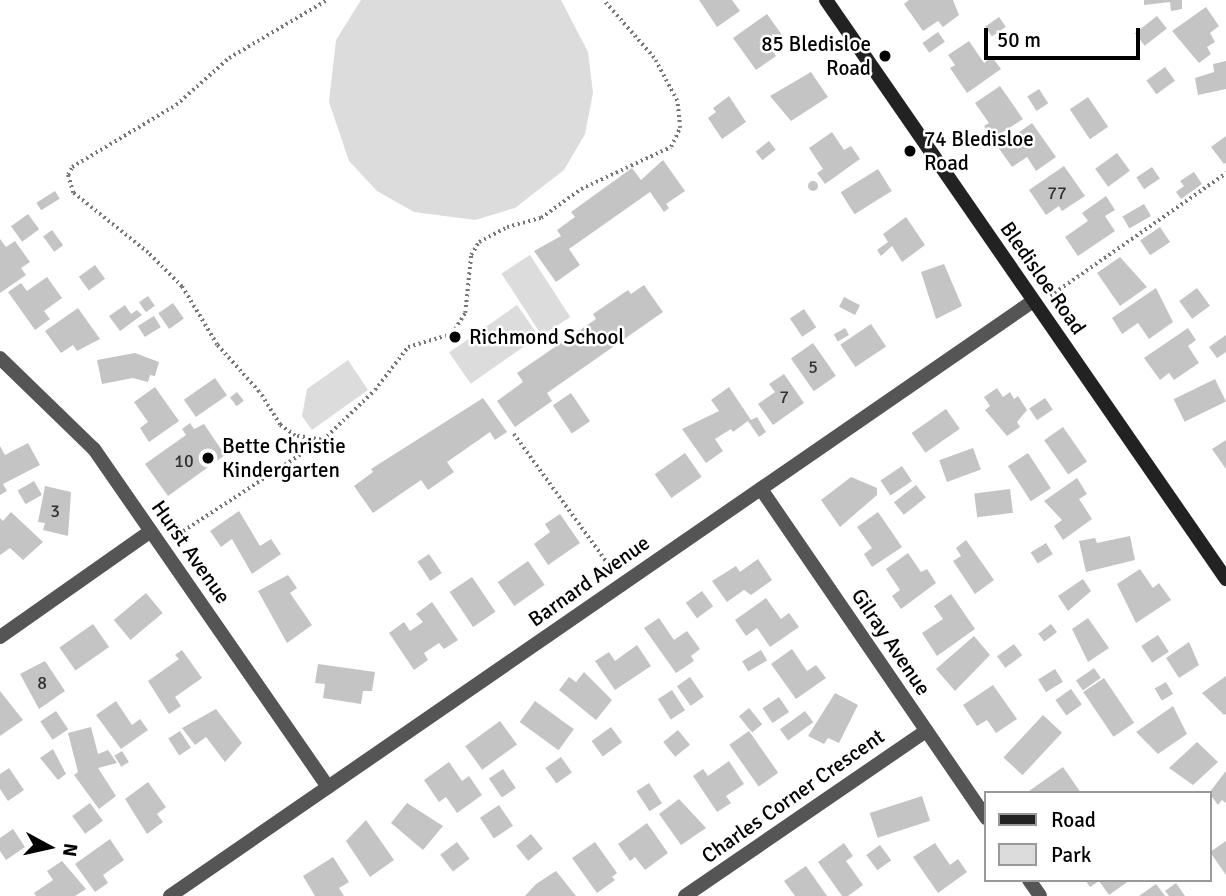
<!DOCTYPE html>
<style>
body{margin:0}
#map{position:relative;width:1226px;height:896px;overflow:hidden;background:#fff;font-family:Signika,sans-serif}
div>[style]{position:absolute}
.green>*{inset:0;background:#dcdcdc;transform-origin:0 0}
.building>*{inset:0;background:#c4c4c4;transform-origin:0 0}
.round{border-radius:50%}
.path>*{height:3.5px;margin-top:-1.75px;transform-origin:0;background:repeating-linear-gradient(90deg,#777 0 2px,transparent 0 5.5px)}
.street>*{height:14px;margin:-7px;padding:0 7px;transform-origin:7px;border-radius:7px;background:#555}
.secondary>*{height:14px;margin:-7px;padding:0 7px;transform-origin:7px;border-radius:7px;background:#222}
.dots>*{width:19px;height:19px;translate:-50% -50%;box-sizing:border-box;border:4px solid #fff;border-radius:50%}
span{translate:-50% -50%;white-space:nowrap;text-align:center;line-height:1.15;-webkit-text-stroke:5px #fff;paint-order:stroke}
.number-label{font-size:18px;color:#313131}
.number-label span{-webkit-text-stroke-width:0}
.poi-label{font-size:21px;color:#000}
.right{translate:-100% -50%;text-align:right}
.left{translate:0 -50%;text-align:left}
.street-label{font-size:21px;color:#000}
.legend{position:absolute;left:984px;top:791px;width:228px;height:91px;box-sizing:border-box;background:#fff;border:2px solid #999;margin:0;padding:9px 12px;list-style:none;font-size:21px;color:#000}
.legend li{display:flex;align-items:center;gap:14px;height:35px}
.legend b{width:35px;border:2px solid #999}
.north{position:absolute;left:14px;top:812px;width:70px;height:70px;-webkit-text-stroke:5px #fff;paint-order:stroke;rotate:98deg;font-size:19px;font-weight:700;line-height:28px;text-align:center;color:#000}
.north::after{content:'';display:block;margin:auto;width:24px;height:32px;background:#000;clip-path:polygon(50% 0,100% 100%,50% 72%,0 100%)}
.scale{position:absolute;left:984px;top:28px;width:156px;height:32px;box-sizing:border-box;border:4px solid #000;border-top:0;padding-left:9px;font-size:21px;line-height:24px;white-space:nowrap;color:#000;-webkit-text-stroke:5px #fff;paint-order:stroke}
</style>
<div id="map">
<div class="green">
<div style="clip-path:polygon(361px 0,561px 0,588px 52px,593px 93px,585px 134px,564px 170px,515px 208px,475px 220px,414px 212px,377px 191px,349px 161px,329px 102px,336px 40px)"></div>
<div style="left:530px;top:255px;width:74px;height:34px;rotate:57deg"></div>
<div style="left:517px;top:305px;width:38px;height:83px;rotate:55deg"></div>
<div style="clip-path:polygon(348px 360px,368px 390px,312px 430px,302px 416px,307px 389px)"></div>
</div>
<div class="building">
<div style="clip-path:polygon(699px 0,732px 0,740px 11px,717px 27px)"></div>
<div style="clip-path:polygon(909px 0,953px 0,959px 15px,943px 27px,938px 21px,923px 31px,904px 4px)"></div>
<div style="clip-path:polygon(1144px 0,1182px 0,1182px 9px,1171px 11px,1170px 2px,1144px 5px)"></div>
<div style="clip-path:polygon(1206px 7px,1219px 26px,1210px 33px,1215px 42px,1207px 47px,1211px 54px,1199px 63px,1172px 31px)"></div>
<div style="clip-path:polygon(767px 14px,782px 35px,768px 44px,776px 56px,756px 70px,733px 38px)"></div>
<div style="left:1157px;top:16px;width:16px;height:28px;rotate:52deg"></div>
<div style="left:999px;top:17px;width:12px;height:17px;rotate:55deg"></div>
<div style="left:938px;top:32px;width:12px;height:19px;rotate:55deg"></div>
<div style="clip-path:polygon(969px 41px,984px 63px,992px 57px,1001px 69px,967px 93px,950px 68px,955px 65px,948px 55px)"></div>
<div style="clip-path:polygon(1226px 61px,1226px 89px,1198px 95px,1195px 78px,1214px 72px,1213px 64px)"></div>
<div style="left:1165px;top:67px;width:17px;height:23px;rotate:54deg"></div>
<div style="clip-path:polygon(811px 72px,828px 97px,791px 121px,770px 96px)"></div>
<div style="clip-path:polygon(1000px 86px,1023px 119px,992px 139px,984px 126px,989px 123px,975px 103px)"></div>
<div style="left:1039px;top:89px;width:17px;height:14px;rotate:57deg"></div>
<div style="clip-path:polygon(729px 96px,746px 122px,722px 139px,708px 118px,716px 112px,713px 108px)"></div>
<div style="left:1088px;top:97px;width:36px;height:22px;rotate:56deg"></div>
<div style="clip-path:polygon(1032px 123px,1056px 157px,1036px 171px,1027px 157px,1012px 167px,998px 147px)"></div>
<div style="clip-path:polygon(832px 132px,844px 150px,851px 146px,860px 159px,825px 184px,817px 173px,823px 169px,809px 148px)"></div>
<div style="clip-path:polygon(1226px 136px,1226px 163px,1224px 164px,1211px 147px)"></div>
<div style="left:769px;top:141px;width:11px;height:17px;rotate:52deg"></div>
<div style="left:1117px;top:153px;width:22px;height:27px;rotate:54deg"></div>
<div style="clip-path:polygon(663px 160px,685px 191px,666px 204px,669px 208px,664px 212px,650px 192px,569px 249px,580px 265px,556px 282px,534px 251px,561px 236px,557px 230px,575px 217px,571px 212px,632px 168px,641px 180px)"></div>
<div style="clip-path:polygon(1064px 166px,1085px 196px,1062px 211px,1059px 206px,1046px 215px,1029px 190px)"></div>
<div style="left:1152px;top:167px;width:14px;height:19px;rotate:56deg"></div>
<div style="left:878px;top:169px;width:26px;height:44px;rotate:58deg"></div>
<div style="clip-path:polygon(1194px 172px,1202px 184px,1181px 199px,1176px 192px,1184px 186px,1180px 181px)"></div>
<div class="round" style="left:808px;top:181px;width:10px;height:10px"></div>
<div style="left:55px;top:191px;width:9px;height:22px;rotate:58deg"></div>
<div style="clip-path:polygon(1106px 196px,1115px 210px,1105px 216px,1115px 231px,1078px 256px,1065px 237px,1088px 221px,1082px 213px)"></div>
<div style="left:1144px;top:204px;width:14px;height:25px;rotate:60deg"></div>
<div style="left:28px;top:214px;width:19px;height:21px;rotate:54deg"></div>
<div style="clip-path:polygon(906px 217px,925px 245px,902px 262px,892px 246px,881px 256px,877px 250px,888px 242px,883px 234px)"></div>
<div style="left:1160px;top:227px;width:18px;height:24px;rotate:56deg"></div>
<div style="left:52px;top:230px;width:19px;height:11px;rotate:54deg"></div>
<div style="clip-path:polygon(0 239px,6px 247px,15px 241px,30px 262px,21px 268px,26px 275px,0 293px)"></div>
<div style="clip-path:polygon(1120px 257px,1147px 287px,1120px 306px,1097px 273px)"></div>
<div style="clip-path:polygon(944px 264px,962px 306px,936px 319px,921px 272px)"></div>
<div style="left:95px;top:265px;width:17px;height:20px;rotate:54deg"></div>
<div style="clip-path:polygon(47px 277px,62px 298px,44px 311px,50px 319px,35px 330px,8px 292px,21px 283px,27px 291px)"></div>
<div style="clip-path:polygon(644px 285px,663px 312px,547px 393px,552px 401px,515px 427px,497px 401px,523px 382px,517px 373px,596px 319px,593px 314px,628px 290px,631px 294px)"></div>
<div style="clip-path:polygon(1156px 288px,1173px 322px,1149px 339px,1138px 323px,1122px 334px,1112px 318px)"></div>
<div style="left:1197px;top:288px;width:22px;height:22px;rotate:54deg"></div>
<div style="left:148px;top:296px;width:12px;height:11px;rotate:55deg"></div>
<div style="left:844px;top:297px;width:18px;height:11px;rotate:27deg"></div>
<div style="left:173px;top:303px;width:19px;height:18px;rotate:55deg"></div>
<div style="clip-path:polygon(125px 305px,131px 314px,137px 310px,142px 315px,120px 331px,109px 316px)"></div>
<div style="clip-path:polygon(78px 308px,100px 339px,77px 351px,73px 345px,61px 353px,45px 331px)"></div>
<div style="left:804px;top:309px;width:22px;height:17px;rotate:56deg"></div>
<div style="left:154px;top:316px;width:13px;height:19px;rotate:58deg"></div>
<div style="left:871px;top:324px;width:27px;height:37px;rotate:56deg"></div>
<div style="left:845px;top:328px;width:8px;height:13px;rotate:60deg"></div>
<div style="clip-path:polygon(1188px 328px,1196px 340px,1188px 346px,1199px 363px,1174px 380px,1169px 373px,1160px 380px,1144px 358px)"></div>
<div style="clip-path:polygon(1226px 335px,1226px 352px,1217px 358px,1209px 347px)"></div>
<div style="left:813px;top:343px;width:40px;height:27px;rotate:55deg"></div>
<div style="clip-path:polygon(135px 353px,159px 362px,155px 376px,150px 375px,148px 382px,133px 378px,102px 384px,97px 360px)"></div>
<div style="clip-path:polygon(784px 374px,804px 403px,773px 425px,758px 404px,775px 392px,769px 384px)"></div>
<div style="left:215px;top:378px;width:21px;height:38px;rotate:55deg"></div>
<div style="left:1215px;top:379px;width:25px;height:46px;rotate:64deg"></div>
<div style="clip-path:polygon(155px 387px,179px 421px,149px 442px,140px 428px,148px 422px,134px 402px)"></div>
<div style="clip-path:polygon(729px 387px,751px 420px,757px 417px,766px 432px,759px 437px,748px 421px,733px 432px,731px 429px,715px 439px,723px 451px,706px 463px,682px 429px,719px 411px,711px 400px)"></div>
<div style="clip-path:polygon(997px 388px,1003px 397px,1010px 392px,1014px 399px,1018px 396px,1027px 410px,1017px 422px,1020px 427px,1007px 436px,985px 410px,990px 406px,984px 397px)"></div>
<div style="left:237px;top:392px;width:11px;height:9px;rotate:52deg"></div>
<div style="left:571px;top:393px;width:34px;height:22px;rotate:56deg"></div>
<div style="clip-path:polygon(483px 398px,507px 432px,495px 440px,490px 432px,447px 462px,454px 472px,428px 490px,421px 480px,373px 513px,354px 486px,373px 472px,371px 469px)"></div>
<div style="left:1045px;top:398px;width:14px;height:19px;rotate:56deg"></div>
<div style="left:946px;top:409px;width:24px;height:42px;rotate:55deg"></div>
<div style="clip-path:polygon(190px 423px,194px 429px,204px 424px,225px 455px,168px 496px,145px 464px,186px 435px,182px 429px)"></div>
<div style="left:1063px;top:427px;width:42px;height:23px;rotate:55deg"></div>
<div style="clip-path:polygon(1226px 440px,1226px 469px,1212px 449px)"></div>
<div style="clip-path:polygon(28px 443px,40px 465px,3px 484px,7px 491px,0 495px,0 446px,5px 455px)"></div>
<div style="left:973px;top:448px;width:23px;height:36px;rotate:70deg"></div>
<div style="left:685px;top:453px;width:29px;height:37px;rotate:55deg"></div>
<div style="left:1028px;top:453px;width:42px;height:24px;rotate:57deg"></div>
<div style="left:902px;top:466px;width:18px;height:26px;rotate:56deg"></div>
<div style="clip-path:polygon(851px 477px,877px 488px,877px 495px,840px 527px,821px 500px)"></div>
<div style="clip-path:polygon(1077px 478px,1087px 494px,1079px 499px,1092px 519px,1063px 540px,1054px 526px,1062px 520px,1044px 501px)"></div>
<div style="left:34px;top:481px;width:16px;height:19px;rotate:60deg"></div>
<div style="left:916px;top:485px;width:16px;height:28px;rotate:52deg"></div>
<div style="clip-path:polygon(45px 486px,71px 492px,68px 536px,43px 530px,45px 523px,38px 522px)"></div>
<div style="left:1010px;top:489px;width:24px;height:36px;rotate:83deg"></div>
<div style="clip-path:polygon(239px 511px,260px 546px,271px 539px,281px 554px,252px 574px,232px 539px,221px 547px,210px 531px)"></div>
<div style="clip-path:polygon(11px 512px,43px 542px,23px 560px,10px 548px,0 555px,0 518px,3px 521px)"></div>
<div style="clip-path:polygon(878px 512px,902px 547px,872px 567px,864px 554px,872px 548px,857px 527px)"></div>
<div style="clip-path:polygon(560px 514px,580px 543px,548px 565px,534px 544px,550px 532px,545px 524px)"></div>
<div style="clip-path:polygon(1130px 536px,1135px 560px,1086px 572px,1079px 541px,1095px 538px,1097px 543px)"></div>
<div style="clip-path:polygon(966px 540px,994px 580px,975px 594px,953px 561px,961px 556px,956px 548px)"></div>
<div style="left:1046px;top:543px;width:13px;height:18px;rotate:58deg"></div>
<div style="clip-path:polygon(908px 553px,921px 572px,927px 569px,936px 583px,901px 609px,892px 596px,900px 590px,886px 569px)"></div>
<div style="left:429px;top:554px;width:23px;height:14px;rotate:56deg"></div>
<div style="clip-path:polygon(758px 559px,772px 580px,751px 595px,744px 590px,727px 602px,712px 581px,736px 566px,740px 572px)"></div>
<div style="left:528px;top:561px;width:29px;height:37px;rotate:55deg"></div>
<div style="clip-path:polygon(1140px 569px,1153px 588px,1159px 583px,1171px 600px,1136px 623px,1117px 584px)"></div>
<div style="clip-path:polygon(288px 575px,297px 588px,290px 593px,312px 625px,287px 643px,258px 591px)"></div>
<div style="left:472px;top:577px;width:42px;height:27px;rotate:56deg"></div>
<div style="clip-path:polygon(1083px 579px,1091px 591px,1068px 611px,1058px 596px)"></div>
<div style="left:702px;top:591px;width:19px;height:20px;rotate:54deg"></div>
<div style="left:146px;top:593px;width:26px;height:42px;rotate:50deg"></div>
<div style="clip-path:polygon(951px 594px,975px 629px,937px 656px,922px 633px,943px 619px,934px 606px)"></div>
<div style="clip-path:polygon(766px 598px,781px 619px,789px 613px,799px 627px,770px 647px,757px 628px,746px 636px,735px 620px)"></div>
<div style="clip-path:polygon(432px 602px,458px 640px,444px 649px,439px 643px,424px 653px,428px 660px,414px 670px,389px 633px,404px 622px,410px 631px,423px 622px,416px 614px)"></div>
<div style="clip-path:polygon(659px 618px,674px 640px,687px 631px,700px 649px,691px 656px,694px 661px,676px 673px,644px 628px)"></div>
<div style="clip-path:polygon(1088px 618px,1109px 648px,1088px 662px,1072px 629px)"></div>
<div style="left:93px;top:624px;width:28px;height:41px;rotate:55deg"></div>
<div style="left:1051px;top:624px;width:10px;height:16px;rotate:53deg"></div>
<div style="left:1158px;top:635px;width:20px;height:20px;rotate:57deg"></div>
<div style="clip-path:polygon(974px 636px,990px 655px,955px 691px,936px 669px)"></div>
<div style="clip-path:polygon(1189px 642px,1199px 665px,1179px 678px,1166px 658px)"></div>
<div style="left:1014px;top:644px;width:14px;height:21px;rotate:54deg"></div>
<div style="clip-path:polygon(637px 645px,651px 666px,615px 690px,595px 661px,609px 652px,615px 661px)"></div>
<div style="clip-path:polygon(792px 649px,807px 671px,816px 665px,826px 678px,796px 699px,771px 664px)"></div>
<div style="clip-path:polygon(182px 650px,202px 678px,175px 697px,181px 706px,169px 714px,148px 681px,179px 659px,175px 655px)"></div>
<div style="left:761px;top:650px;width:12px;height:22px;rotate:59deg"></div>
<div style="clip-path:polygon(45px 661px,65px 691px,39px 709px,20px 674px)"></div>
<div style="clip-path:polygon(318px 664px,375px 672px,372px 691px,363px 691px,361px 704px,323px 698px,325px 684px,315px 683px)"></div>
<div style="left:1094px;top:668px;width:12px;height:22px;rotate:55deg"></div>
<div style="left:1055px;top:669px;width:15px;height:20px;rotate:58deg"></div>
<div style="clip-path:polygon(584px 672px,612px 700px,596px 720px,559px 690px,569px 677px,576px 682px)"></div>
<div style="clip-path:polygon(1226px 676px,1226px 714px,1224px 715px,1202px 693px)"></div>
<div style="left:690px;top:677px;width:24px;height:16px;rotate:55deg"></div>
<div style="left:1104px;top:678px;width:54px;height:25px;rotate:56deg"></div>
<div style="left:1166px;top:682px;width:14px;height:13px;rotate:60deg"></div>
<div style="clip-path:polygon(993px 685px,1017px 719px,996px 733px,987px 720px,977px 726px,963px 705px)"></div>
<div style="left:1071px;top:689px;width:19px;height:19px;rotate:55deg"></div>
<div style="left:672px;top:690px;width:24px;height:17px;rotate:57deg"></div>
<div style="clip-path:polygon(0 691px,23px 720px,0 736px)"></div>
<div style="clip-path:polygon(835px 693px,858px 705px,839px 743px,828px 738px,824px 744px,808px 736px)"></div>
<div style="left:779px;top:697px;width:18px;height:20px;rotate:56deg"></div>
<div style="clip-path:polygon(116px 701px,132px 725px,140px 719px,148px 730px,121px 749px,96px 715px)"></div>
<div style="left:535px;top:701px;width:48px;height:26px;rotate:36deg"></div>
<div style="clip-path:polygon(1173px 706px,1187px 734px,1158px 754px,1136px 732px)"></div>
<div style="left:749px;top:708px;width:21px;height:13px;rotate:51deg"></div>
<div style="clip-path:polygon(216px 709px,242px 743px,225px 762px,206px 737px,195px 745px,182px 728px)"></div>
<div style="left:56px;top:711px;width:22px;height:19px;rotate:56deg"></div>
<div style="left:805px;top:711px;width:14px;height:31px;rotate:54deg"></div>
<div style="left:1043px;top:715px;width:26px;height:58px;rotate:43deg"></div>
<div style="left:500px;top:721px;width:29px;height:43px;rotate:54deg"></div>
<div style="clip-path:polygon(91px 727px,98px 754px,108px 750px,117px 763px,98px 768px,116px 796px,99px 809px,74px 775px,78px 772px,68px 733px)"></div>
<div style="left:611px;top:727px;width:19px;height:24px;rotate:54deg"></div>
<div style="left:678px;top:730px;width:19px;height:19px;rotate:51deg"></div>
<div style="left:180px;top:731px;width:20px;height:14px;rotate:57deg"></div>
<div style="left:749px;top:731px;width:51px;height:24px;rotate:55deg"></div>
<div style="clip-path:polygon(1197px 742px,1218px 762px,1193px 785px,1169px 768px)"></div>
<div style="clip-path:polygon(53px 749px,66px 774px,58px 780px,40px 758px)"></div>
<div style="left:122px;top:751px;width:13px;height:9px;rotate:58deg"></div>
<div style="left:561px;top:757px;width:19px;height:19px;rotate:55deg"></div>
<div style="clip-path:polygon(729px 761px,744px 784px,726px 796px,731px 803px,717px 812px,693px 776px,703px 769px,708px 776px)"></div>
<div style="clip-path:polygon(449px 762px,462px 781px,469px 776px,482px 795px,457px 813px,446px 797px,439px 802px,424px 780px)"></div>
<div style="clip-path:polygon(1063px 767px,1081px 793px,1031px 793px,1029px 791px)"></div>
<div style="clip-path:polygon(9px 768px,24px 790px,8px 801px,0 789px,0 774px)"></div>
<div style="left:503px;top:769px;width:23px;height:17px;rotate:56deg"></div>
<div style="clip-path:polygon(1226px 771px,1226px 803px,1222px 800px,1218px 805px,1209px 793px)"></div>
<div style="clip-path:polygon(148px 782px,166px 807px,157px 814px,163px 822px,147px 834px,125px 799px)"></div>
<div style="left:649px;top:783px;width:24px;height:15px;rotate:57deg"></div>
<div style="left:922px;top:796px;width:26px;height:55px;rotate:72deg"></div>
<div style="clip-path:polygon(679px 799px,706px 828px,681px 845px,659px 814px)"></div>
<div style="left:90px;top:803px;width:22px;height:22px;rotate:54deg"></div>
<div style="clip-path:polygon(407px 803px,443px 826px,423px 850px,391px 823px)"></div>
<div style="left:499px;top:805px;width:25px;height:23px;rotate:56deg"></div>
<div style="clip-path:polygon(366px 820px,394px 860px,370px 877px,346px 841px)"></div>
<div style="clip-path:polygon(647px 823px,668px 853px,645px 870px,635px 857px,630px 861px,618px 844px)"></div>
<div style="clip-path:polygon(13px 829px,25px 847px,6px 860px,0 851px,0 838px)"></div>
<div style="left:531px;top:834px;width:19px;height:19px;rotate:51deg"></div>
<div style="clip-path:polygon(110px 839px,124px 860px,103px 875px,108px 883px,95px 892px,75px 864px)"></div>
<div style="clip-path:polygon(1226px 841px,1226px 875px,1210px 852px)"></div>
<div style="left:457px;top:842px;width:21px;height:21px;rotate:53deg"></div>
<div style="clip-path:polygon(595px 842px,617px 873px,612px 877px,615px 880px,597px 893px,572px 858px)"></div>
<div style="clip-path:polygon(844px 843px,853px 856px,846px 861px,863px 885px,848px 896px,842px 896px,818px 862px)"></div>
<div style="clip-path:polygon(935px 843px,950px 865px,958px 859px,967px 872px,938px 893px,913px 857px)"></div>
<div style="left:880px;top:845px;width:19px;height:17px;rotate:54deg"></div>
<div style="clip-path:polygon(333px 857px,349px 882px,339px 888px,344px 896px,315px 896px,303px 876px)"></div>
<div style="clip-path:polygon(62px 861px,86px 889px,75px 896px,36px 896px,34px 893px,53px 880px,47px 871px)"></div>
<div style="clip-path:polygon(806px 866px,827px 896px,795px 896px,784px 881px)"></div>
<div style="clip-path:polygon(556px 871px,576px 896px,525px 896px,536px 884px)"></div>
<div style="clip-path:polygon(1085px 880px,1130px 880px,1109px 895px,1099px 881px,1090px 887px)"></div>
<div style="clip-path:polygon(1176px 883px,1185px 896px,1169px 896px,1165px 891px)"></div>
<div style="clip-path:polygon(1156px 884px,1165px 896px,1139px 896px)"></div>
</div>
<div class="path">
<div style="left:1050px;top:296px;width:215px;rotate:-34.9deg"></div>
<div style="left:514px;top:434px;width:169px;rotate:54.1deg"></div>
<div style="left:321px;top:440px;width:26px;rotate:-171deg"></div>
<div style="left:295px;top:436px;width:19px;rotate:-144deg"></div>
<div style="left:280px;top:425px;width:39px;rotate:-122deg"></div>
<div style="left:259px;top:392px;width:63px;rotate:-131.8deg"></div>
<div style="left:217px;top:345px;width:68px;rotate:-121.1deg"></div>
<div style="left:182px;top:287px;width:48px;rotate:-135deg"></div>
<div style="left:148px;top:253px;width:96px;rotate:-141.3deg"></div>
<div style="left:73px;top:193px;width:19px;rotate:-106deg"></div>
<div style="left:68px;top:175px;width:9px;rotate:-63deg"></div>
<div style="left:72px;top:167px;width:121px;rotate:-30.8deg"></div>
<div style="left:176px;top:105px;width:71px;rotate:-41.6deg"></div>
<div style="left:229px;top:58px;width:114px;rotate:-30.6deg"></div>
<div style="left:174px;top:537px;width:178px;rotate:-33.1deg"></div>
<div style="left:323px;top:440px;width:72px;rotate:-43.9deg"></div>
<div style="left:375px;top:390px;width:54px;rotate:-52.5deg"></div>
<div style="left:408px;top:347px;width:46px;rotate:-16.5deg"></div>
<div style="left:452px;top:334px;width:25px;rotate:-58deg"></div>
<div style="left:465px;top:313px;width:58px;rotate:-84.1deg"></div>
<div style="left:471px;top:255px;width:15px;rotate:-58deg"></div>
<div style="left:479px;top:242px;width:32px;rotate:-28deg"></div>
<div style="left:507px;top:227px;width:35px;rotate:-15deg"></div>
<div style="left:541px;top:218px;width:49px;rotate:-35.9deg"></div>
<div style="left:581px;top:189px;width:99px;rotate:-25deg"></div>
<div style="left:671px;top:147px;width:21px;rotate:-65deg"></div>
<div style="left:680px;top:128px;width:27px;rotate:-96deg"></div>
<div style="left:677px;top:101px;width:49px;rotate:-118.1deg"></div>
<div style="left:654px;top:58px;width:77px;rotate:-131.3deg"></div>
</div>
<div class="street">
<div style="left:0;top:358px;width:131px;rotate:44.1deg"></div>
<div style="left:94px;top:449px;width:411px;rotate:55.3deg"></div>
<div style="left:761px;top:489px;width:399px;rotate:55.6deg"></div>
<div style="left:0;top:637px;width:184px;rotate:-35.1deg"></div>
<div style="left:1029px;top:880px;width:19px;rotate:55deg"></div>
<div style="left:170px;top:896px;width:1048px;rotate:-34.58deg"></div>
<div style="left:685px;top:896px;width:292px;rotate:-34.4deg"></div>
</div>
<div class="secondary">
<div style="left:826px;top:0;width:704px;rotate:55.36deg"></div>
</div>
<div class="dots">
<div style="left:885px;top:56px;background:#000"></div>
<div style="left:910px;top:151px;background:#000"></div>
<div style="left:455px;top:337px;background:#000"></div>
<div style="left:208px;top:458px;background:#000"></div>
</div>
<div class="number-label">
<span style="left:1057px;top:193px">77</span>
<span style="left:813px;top:367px">5</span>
<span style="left:784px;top:397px">7</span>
<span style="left:184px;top:461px">10</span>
<span style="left:55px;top:511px">3</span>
<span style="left:42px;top:683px">8</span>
</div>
<div class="poi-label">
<span class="right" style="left:871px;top:56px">85 Bledisloe<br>Road</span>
<span class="left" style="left:924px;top:151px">74 Bledisloe<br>Road</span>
<span class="left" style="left:469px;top:337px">Richmond School</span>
<span class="left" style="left:222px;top:458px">Bette Christie<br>Kindergarten</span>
</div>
<div class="street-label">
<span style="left:1043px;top:278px;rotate:55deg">Bledisloe Road</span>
<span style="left:191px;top:552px;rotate:55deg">Hurst Avenue</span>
<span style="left:589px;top:581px;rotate:-35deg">Barnard Avenue</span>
<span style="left:891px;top:642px;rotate:56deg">Gilray Avenue</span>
<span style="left:793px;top:796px;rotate:-35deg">Charles Corner Crescent</span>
</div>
<ul class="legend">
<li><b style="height:9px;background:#222"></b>Road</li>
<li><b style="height:19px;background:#dcdcdc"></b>Park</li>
</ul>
<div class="north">N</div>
<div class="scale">50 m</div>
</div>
